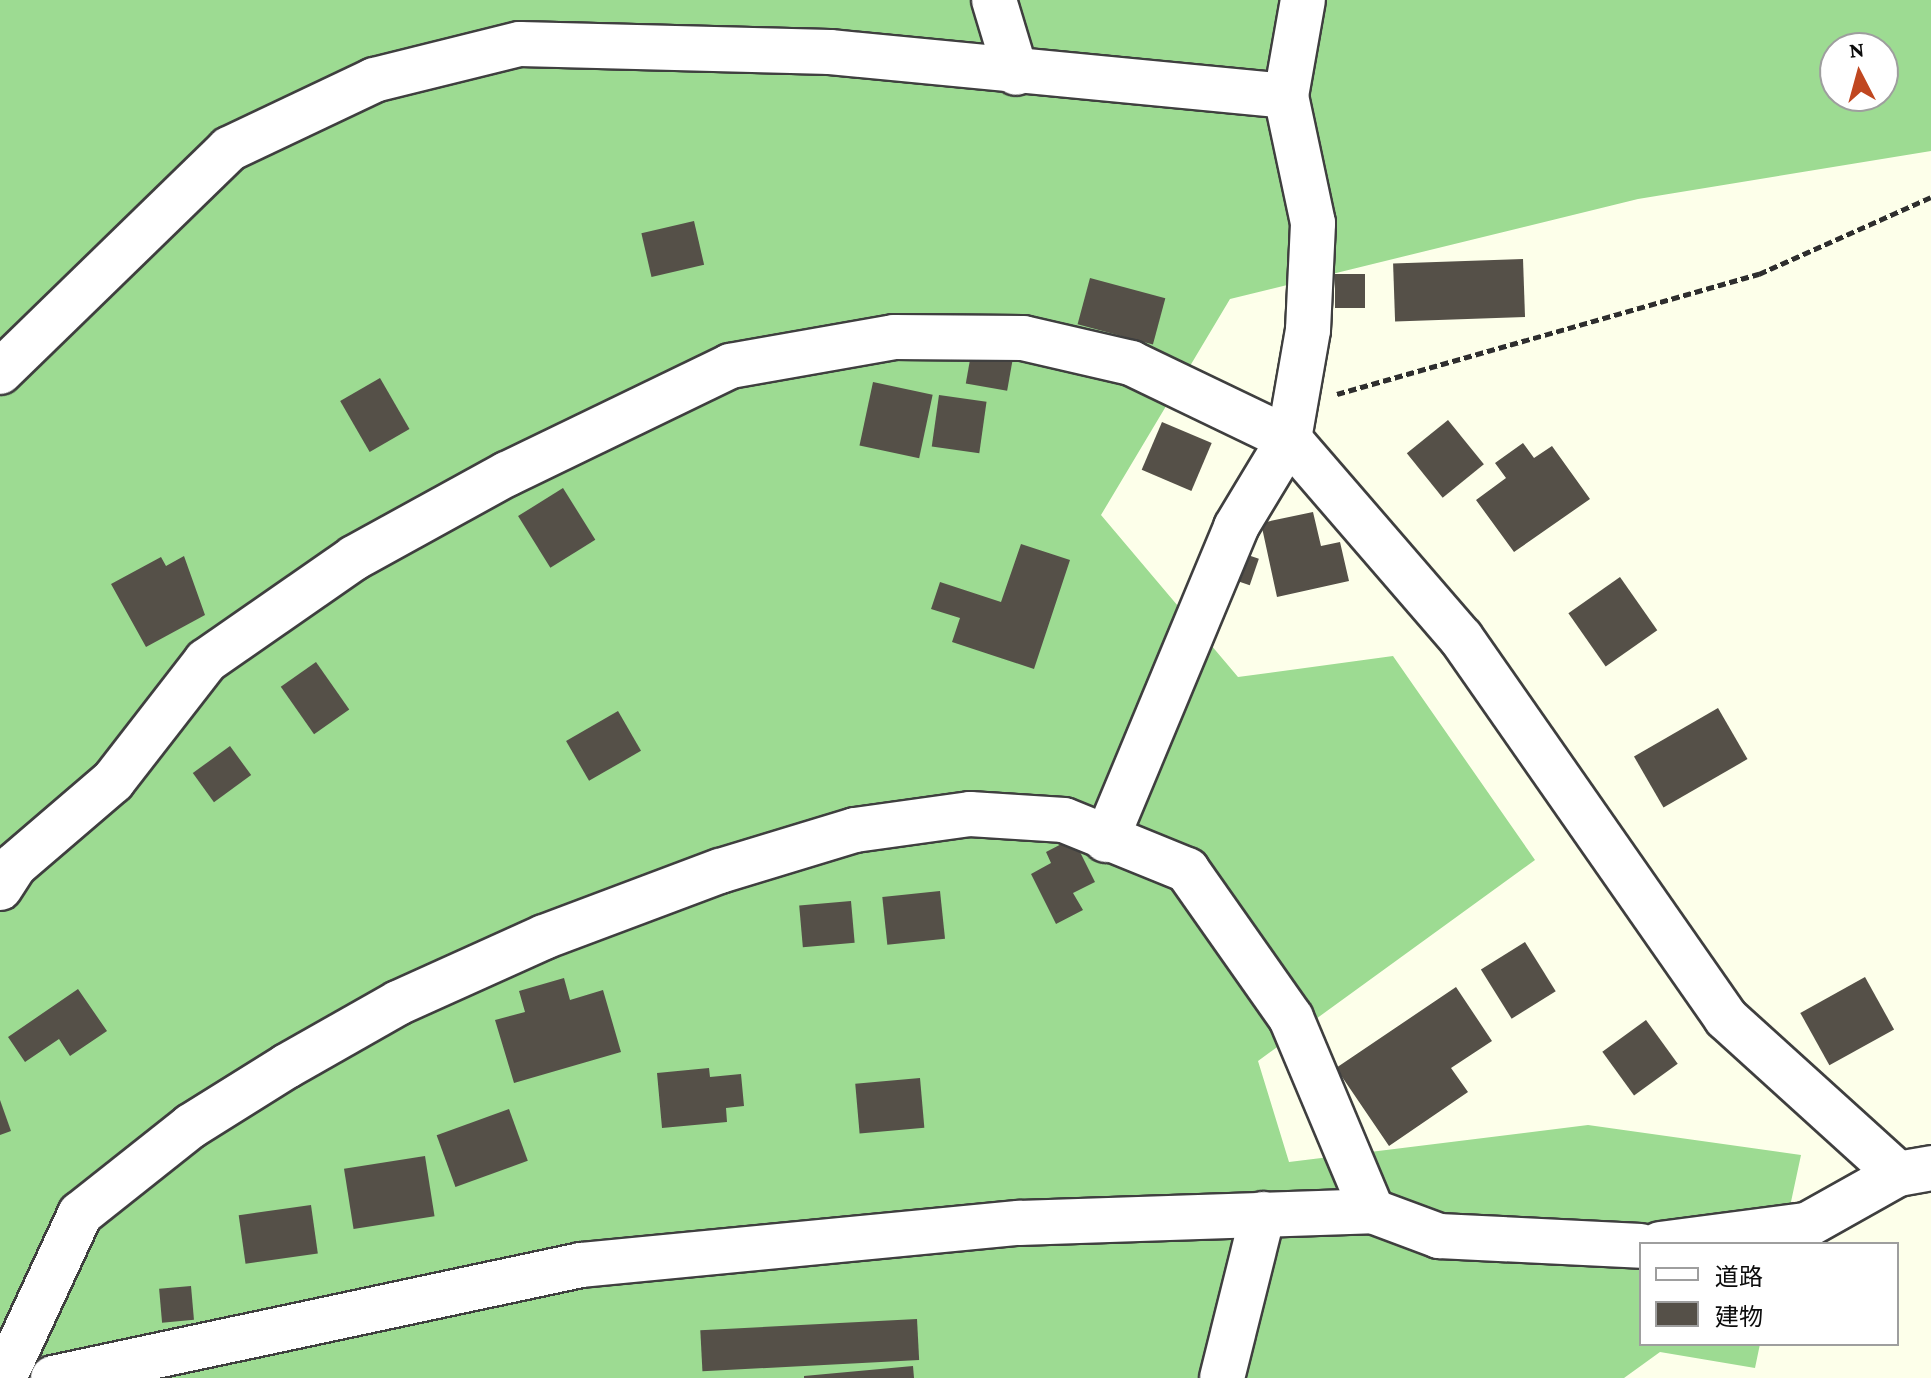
<!DOCTYPE html>
<meta charset="utf-8">
<style>
body{margin:0}
#map{position:relative;width:1931px;height:1378px;overflow:hidden;background:#fdffea;font-family:"Crimson Pro","Noto Sans JP",serif}
div>[style]{position:absolute}
.forest>*{inset:0;background:#9ddb92}
.building>*{inset:0;background:#555048;transform-origin:0 0}
.path>*{height:5px;margin-top:-2.5px;transform-origin:0;background:repeating-linear-gradient(90deg,#2e2e2e 0 8px,transparent 0 12px)}
.roads{filter:drop-shadow(2px 0 #3f3f3f) drop-shadow(-2px 0 #3f3f3f) drop-shadow(0 2px #3f3f3f) drop-shadow(0 -2px #3f3f3f)}
.minor>*{height:44px;margin:-22px;padding:0 22px;transform-origin:22px;border-radius:22px;background:#fff}
span{translate:-50% -50%;white-space:nowrap;text-align:center;line-height:1.15;-webkit-text-stroke:8px #fff;paint-order:stroke}
.legend{position:absolute;left:1639px;top:1242px;width:260px;height:104px;box-sizing:border-box;background:#fff;border:2px solid #9e9e9e;margin:0;padding:10px 14px;list-style:none;font-size:24px;color:#0c0c0c}
.legend li{display:flex;align-items:center;gap:16px;height:40px}
.legend b{width:40px;border:2px solid #9e9e9e}
.north{position:absolute;left:1819px;top:32px;width:80px;height:80px;box-sizing:border-box;background:#fff;border:2px solid #9e9e9e;border-radius:50%;rotate:354deg;font-size:22px;font-weight:700;line-height:32px;text-align:center;color:#0c0c0c}
.north::after{content:'';display:block;margin:auto;width:28px;height:36px;background:#c04720;clip-path:polygon(50% 0,100% 100%,50% 72%,0 100%)}
</style>
<div id="map">
<div class="forest">
<div style="clip-path:polygon(evenodd,0 0,1931px 0,1931px 151px,1638px 199px,1230px 299px,1101px 515px,1238px 677px,1393px 656px,1535px 860px,1258px 1061px,1289px 1162px,1588px 1125px,1801px 1155px,1782px 1244px,1641px 1244px,1641px 1344px,1760px 1344px,1755px 1368px,1660px 1352px,1624px 1378px,0 1378px,0 0,1835px 48px,1883px 48px,1883px 96px,1835px 96px,1835px 48px)"></div>
</div>
<div class="building">
<div style="left:694px;top:221px;width:45px;height:54px;rotate:77deg"></div>
<div style="left:1523px;top:259px;width:58px;height:130px;rotate:88deg"></div>
<div style="left:1335px;top:274px;width:30px;height:34px"></div>
<div style="left:1090px;top:278px;width:78px;height:48px;rotate:15deg"></div>
<div style="left:971px;top:354px;width:42px;height:30px;rotate:10deg"></div>
<div style="left:380px;top:378px;width:59px;height:46px;rotate:60deg"></div>
<div style="left:873px;top:382px;width:61px;height:65px;rotate:12deg"></div>
<div style="left:939px;top:395px;width:48px;height:52px;rotate:8deg"></div>
<div style="left:1448px;top:420px;width:57px;height:53px;rotate:51deg"></div>
<div style="left:1162px;top:422px;width:54px;height:52px;rotate:23deg"></div>
<div style="clip-path:polygon(1523px 443px,1534px 458px,1552px 446px,1590px 499px,1514px 552px,1476px 500px,1506px 478px,1495px 463px)"></div>
<div style="left:563px;top:488px;width:61px;height:53px;rotate:58deg"></div>
<div style="clip-path:polygon(1313px 512px,1321px 546px,1340px 542px,1349px 581px,1277px 597px,1261px 523px)"></div>
<div style="clip-path:polygon(1021px 544px,1070px 560px,1034px 669px,952px 642px,960px 618px,931px 609px,940px 582px,1001px 602px)"></div>
<div style="left:1239px;top:552px;width:21px;height:28px;rotate:19deg"></div>
<div style="clip-path:polygon(184px 556px,205px 615px,146px 647px,111px 584px,161px 557px,166px 566px)"></div>
<div style="left:1620px;top:577px;width:65px;height:63px;rotate:55deg"></div>
<div style="left:316px;top:662px;width:58px;height:43px;rotate:55deg"></div>
<div style="left:1718px;top:708px;width:59px;height:97px;rotate:60deg"></div>
<div style="left:618px;top:711px;width:46px;height:60px;rotate:60deg"></div>
<div style="left:230px;top:746px;width:36px;height:46px;rotate:54deg"></div>
<div style="clip-path:polygon(1073px 838px,1095px 882px,1073px 893px,1083px 910px,1056px 924px,1031px 874px,1051px 863px,1046px 852px)"></div>
<div style="left:940px;top:891px;width:48px;height:58px;rotate:84deg"></div>
<div style="left:851px;top:901px;width:42px;height:52px;rotate:85deg"></div>
<div style="left:1525px;top:942px;width:58px;height:52px;rotate:58deg"></div>
<div style="left:1865px;top:977px;width:60px;height:74px;rotate:61deg"></div>
<div style="clip-path:polygon(564px 978px,570px 1000px,603px 990px,621px 1052px,514px 1083px,495px 1020px,525px 1012px,519px 991px)"></div>
<div style="clip-path:polygon(1456px 987px,1492px 1041px,1451px 1068px,1468px 1092px,1389px 1146px,1336px 1068px)"></div>
<div style="clip-path:polygon(78px 989px,107px 1031px,70px 1056px,59px 1039px,25px 1062px,8px 1037px)"></div>
<div style="left:1646px;top:1020px;width:54px;height:54px;rotate:54deg"></div>
<div style="clip-path:polygon(709px 1068px,710px 1077px,741px 1074px,744px 1106px,726px 1108px,727px 1122px,662px 1128px,657px 1073px)"></div>
<div style="left:920px;top:1078px;width:50px;height:65px;rotate:85deg"></div>
<div style="clip-path:polygon(0 1100px,11px 1131px,0 1135px)"></div>
<div style="left:509px;top:1109px;width:55px;height:77px;rotate:70deg"></div>
<div style="left:425px;top:1156px;width:61px;height:82px;rotate:81deg"></div>
<div style="left:311px;top:1205px;width:49px;height:73px;rotate:82deg"></div>
<div style="left:191px;top:1286px;width:34px;height:32px;rotate:85deg"></div>
<div style="left:917px;top:1319px;width:41px;height:217px;rotate:87deg"></div>
<div style="clip-path:polygon(913px 1366px,914px 1378px,804px 1378px,804px 1376px)"></div>
</div>
<div class="path">
<div style="left:1337px;top:394px;width:439px;rotate:-15.9deg"></div>
<div style="left:1759px;top:274px;width:188px;rotate:-24.1deg"></div>
</div>
<div class="roads">
<div class="minor">
<div style="left:994px;top:0;width:76px;rotate:73.2deg"></div>
<div style="left:0;top:372px;width:320px;rotate:-44.2deg"></div>
<div style="left:229px;top:149px;width:161px;rotate:-25.4deg"></div>
<div style="left:374px;top:80px;width:150px;rotate:-13.9deg"></div>
<div style="left:520px;top:44px;width:310px;rotate:1.5deg"></div>
<div style="left:830px;top:52px;width:458px;rotate:5.5deg"></div>
<div style="left:1106px;top:840px;width:339px;rotate:-67.4deg"></div>
<div style="left:1236px;top:527px;width:103px;rotate:-58.9deg"></div>
<div style="left:1289px;top:439px;width:111px;rotate:-80.1deg"></div>
<div style="left:1308px;top:330px;width:107px;rotate:-87.3deg"></div>
<div style="left:1313px;top:223px;width:130px;rotate:-102deg"></div>
<div style="left:1286px;top:96px;width:97px;rotate:-80deg"></div>
<div style="left:0;top:888px;width:27px;rotate:-57deg"></div>
<div style="left:15px;top:865px;width:129px;rotate:-40.6deg"></div>
<div style="left:113px;top:781px;width:152px;rotate:-52.2deg"></div>
<div style="left:206px;top:661px;width:180px;rotate:-34.8deg"></div>
<div style="left:354px;top:558px;width:175px;rotate:-28.8deg"></div>
<div style="left:507px;top:474px;width:248px;rotate:-25.8deg"></div>
<div style="left:730px;top:366px;width:167px;rotate:-10deg"></div>
<div style="left:894px;top:337px;width:129px;rotate:0.4deg"></div>
<div style="left:1023px;top:338px;width:111px;rotate:13deg"></div>
<div style="left:1131px;top:363px;width:175px;rotate:25.7deg"></div>
<div style="left:1289px;top:439px;width:263px;rotate:49.2deg"></div>
<div style="left:1461px;top:638px;width:463px;rotate:55.1deg"></div>
<div style="left:1726px;top:1018px;width:232px;rotate:42.2deg"></div>
<div style="left:1660px;top:1244px;width:148px;rotate:-7.4deg"></div>
<div style="left:1807px;top:1225px;width:104px;rotate:-29.3deg"></div>
<div style="left:1898px;top:1174px;width:34px;rotate:-10deg"></div>
<div style="left:4px;top:1378px;width:181px;rotate:-65.1deg"></div>
<div style="left:80px;top:1214px;width:142px;rotate:-38.4deg"></div>
<div style="left:191px;top:1126px;width:113px;rotate:-32deg"></div>
<div style="left:287px;top:1066px;width:128px;rotate:-29.6deg"></div>
<div style="left:398px;top:1003px;width:160px;rotate:-24.3deg"></div>
<div style="left:544px;top:937px;width:188px;rotate:-20.6deg"></div>
<div style="left:720px;top:871px;width:141px;rotate:-16.9deg"></div>
<div style="left:855px;top:830px;width:116px;rotate:-7.9deg"></div>
<div style="left:970px;top:814px;width:94px;rotate:3.7deg"></div>
<div style="left:1064px;top:820px;width:133px;rotate:22.1deg"></div>
<div style="left:1187px;top:870px;width:181px;rotate:54.9deg"></div>
<div style="left:1291px;top:1018px;width:209px;rotate:67.2deg"></div>
<div style="left:53px;top:1378px;width:540px;rotate:-12.08deg"></div>
<div style="left:581px;top:1265px;width:440px;rotate:-5.5deg"></div>
<div style="left:1019px;top:1223px;width:353px;rotate:-1.9deg"></div>
<div style="left:1372px;top:1211px;width:72px;rotate:20.5deg"></div>
<div style="left:1439px;top:1236px;width:202px;rotate:2.8deg"></div>
<div style="left:1222px;top:1378px;width:169px;rotate:-76deg"></div>
</div>
</div>
<ul class="legend">
<li><b style="height:10px;background:#fff"></b>道路</li>
<li><b style="height:22px;background:#555048"></b>建物</li>
</ul>
<div class="north">N</div>
</div>
